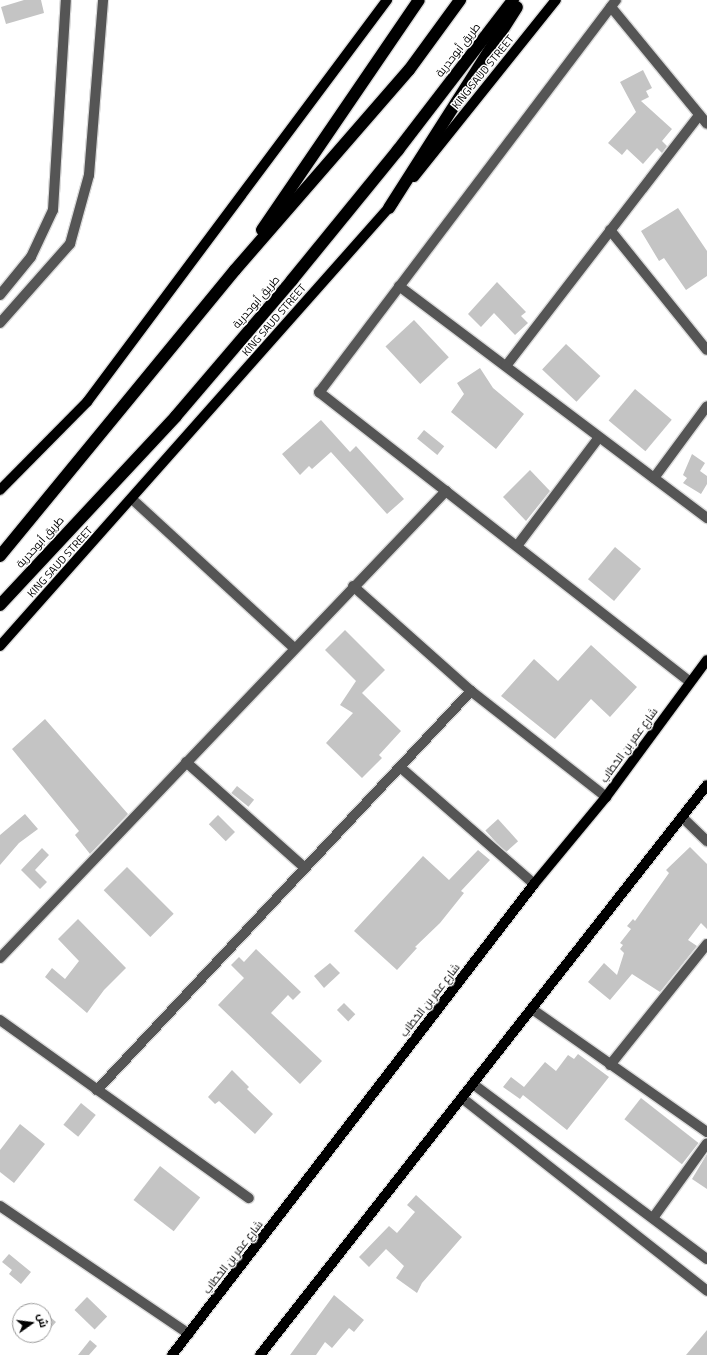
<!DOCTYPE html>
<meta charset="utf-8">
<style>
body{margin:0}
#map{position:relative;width:707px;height:1355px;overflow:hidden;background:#fff;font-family:"Titillium Web",Cairo,sans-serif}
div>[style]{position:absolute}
.building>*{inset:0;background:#c4c4c4;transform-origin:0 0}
.roads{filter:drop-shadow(1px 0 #dbdbdb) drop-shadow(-1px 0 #dbdbdb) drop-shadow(0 1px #dbdbdb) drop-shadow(0 -1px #dbdbdb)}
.minor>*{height:10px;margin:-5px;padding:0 5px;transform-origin:5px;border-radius:5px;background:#555}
.major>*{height:10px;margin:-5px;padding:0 5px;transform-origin:5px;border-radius:5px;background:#000}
.highway>*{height:12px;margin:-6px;padding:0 6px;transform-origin:6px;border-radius:6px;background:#000}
span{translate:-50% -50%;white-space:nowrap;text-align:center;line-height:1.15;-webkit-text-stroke:3px #fff;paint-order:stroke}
.street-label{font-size:11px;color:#000}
.north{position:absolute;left:12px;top:1303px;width:40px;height:40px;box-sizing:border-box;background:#fff;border:1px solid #999;border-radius:50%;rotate:76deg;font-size:11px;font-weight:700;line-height:16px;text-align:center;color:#000}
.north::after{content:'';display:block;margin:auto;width:14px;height:18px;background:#000;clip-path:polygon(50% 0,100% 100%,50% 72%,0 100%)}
</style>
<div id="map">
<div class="building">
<div style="clip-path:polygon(24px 0,41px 0,44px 13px,6px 24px,1px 7px)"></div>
<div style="clip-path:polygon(643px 70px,652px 88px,646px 91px,649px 97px,641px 101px,672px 129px,662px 141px,667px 146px,662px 153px,657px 148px,643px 164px,627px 149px,622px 155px,608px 143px,636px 112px,620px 82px)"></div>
<div style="clip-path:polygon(678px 208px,707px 251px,707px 276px,686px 290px,664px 258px,659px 261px,641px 231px)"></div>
<div style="clip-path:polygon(497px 282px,526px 312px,521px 316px,528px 323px,515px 335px,494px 313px,481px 327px,468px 314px)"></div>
<div style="left:414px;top:320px;width:51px;height:39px;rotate:47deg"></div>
<div style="left:566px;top:344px;width:47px;height:35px;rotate:43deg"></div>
<div style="clip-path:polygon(480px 368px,493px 388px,524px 414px,496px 449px,451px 412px,464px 394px,457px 383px)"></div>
<div style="left:635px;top:389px;width:48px;height:41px;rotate:40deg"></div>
<div style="clip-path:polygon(321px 420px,350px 452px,356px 446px,404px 499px,387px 514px,331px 452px,312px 469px,309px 466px,300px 475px,282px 454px)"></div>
<div style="left:424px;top:430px;width:26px;height:11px;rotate:39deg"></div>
<div style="clip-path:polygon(692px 454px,705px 463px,700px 471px,707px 476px,707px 484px,701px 494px,683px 483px,687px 478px,683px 475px)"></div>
<div style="clip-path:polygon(530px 470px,550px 491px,526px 521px,503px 497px)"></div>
<div style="left:615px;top:547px;width:34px;height:42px;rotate:40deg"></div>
<div style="clip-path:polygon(345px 630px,385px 670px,362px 693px,401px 731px,379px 755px,382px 758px,362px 778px,326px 743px,353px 713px,340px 705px,356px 681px,325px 650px)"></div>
<div style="clip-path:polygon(591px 645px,637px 687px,610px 717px,591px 699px,555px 739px,501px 696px,534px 659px,558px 681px)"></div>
<div style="clip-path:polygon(45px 719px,128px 814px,90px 854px,75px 835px,79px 831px,12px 749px)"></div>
<div style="left:237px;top:786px;width:22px;height:9px;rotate:39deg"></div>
<div style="clip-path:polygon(25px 814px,38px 829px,19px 843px,0 865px,0 835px)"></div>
<div style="left:218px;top:815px;width:24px;height:13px;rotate:45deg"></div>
<div style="left:498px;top:819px;width:30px;height:17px;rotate:48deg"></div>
<div style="clip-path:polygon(690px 847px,707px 864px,707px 929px,701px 923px,688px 940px,697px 946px,660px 992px,632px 974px,610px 1000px,588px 982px,604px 963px,617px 975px,624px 953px,620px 949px,623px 945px,620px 943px,631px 929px,627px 926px,633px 919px,635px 921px,669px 873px,666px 870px)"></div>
<div style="clip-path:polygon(42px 848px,49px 855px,35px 870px,47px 882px,40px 889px,21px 870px)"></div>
<div style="clip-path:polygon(478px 850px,490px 860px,461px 891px,464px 893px,440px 923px,415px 947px,417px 948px,397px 970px,354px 931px,423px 856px,449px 880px)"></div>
<div style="left:127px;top:867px;width:66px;height:33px;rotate:45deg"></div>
<div style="clip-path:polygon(78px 919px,126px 968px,104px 990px,87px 1013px,45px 977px,52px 968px,65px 979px,79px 961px,58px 939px)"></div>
<div style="clip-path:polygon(256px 949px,301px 992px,293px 1000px,288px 995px,271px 1013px,322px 1061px,300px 1084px,218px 1005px,244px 978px,231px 965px,239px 957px,244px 962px)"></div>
<div style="clip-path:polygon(330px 963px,340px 973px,324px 988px,314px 976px)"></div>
<div style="left:344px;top:1003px;width:16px;height:10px;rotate:45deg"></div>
<div style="clip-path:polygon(578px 1054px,609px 1077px,567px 1130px,523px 1095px,520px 1099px,503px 1087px,511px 1077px,524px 1087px,545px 1062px,556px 1071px,568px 1055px,574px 1059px)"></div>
<div style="clip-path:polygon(232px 1070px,249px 1087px,247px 1089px,273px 1114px,255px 1134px,219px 1101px,215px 1104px,208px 1097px)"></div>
<div style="left:641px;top:1098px;width:73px;height:27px;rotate:38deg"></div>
<div style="left:81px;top:1103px;width:19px;height:28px;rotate:39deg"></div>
<div style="clip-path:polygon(20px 1124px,45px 1144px,14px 1183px,0 1172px,0 1150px)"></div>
<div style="clip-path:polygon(707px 1154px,707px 1189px,692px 1179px)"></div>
<div style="left:160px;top:1166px;width:51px;height:43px;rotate:38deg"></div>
<div style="clip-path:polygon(416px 1195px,462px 1237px,422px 1283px,417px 1293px,396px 1278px,404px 1266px,386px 1249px,369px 1267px,359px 1257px,389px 1226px,397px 1233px,415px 1212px,407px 1205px)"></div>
<div style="clip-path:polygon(9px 1254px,31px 1272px,21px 1284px,9px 1274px,12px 1270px,2px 1262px)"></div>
<div style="clip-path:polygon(334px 1295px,364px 1320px,354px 1332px,349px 1328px,332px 1348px,325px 1342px,316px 1355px,290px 1355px)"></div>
<div style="left:87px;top:1297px;width:28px;height:18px;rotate:44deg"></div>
<div style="clip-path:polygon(49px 1316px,56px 1322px,49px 1330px,44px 1321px)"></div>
<div style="clip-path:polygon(707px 1330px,707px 1355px,686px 1355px)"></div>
<div style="clip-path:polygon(90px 1340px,97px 1346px,89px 1355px,78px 1355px)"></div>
</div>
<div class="roads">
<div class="minor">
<div style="left:616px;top:0;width:492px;rotate:127.1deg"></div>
<div style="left:319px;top:392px;width:471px;rotate:38deg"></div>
<div style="left:611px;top:7px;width:151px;rotate:50.6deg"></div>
<div style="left:610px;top:230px;width:154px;rotate:51.1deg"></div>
<div style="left:399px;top:286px;width:386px;rotate:37deg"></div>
<div style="left:0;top:295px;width:49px;rotate:-50.8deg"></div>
<div style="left:31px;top:257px;width:52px;rotate:-64.9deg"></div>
<div style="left:53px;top:210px;width:210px;rotate:-86.5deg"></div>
<div style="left:0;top:323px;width:106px;rotate:-48.5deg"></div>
<div style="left:70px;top:244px;width:72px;rotate:-74.6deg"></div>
<div style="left:89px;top:175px;width:176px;rotate:-85.4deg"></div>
<div style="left:506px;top:366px;width:317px;rotate:-52.4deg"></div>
<div style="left:654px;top:478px;width:89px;rotate:-53.6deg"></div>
<div style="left:132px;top:499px;width:220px;rotate:42.6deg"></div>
<div style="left:517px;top:546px;width:136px;rotate:-53deg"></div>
<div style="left:353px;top:586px;width:158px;rotate:41.7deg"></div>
<div style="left:471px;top:691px;width:172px;rotate:38.1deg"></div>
<div style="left:186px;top:762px;width:159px;rotate:41.7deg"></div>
<div style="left:400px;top:767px;width:178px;rotate:41.1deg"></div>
<div style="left:682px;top:817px;width:35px;rotate:44deg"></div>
<div style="left:0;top:958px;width:646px;rotate:-46.32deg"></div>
<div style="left:532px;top:1009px;width:214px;rotate:35.1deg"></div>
<div style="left:0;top:1020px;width:306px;rotate:35.6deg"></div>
<div style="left:610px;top:1065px;width:155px;rotate:-51.3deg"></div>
<div style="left:473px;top:1084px;width:292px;rotate:36.8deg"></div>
<div style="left:97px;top:1090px;width:547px;rotate:-46.85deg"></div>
<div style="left:462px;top:1098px;width:312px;rotate:38.2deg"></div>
<div style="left:0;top:1206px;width:228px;rotate:34.1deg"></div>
<div style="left:653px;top:1218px;width:92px;rotate:-54.2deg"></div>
</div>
<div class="major">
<div style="left:414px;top:177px;width:227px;rotate:-51.3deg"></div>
<div style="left:0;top:490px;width:124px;rotate:-45.3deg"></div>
<div style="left:87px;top:402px;width:502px;rotate:-53.27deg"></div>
<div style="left:0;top:646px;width:592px;rotate:-48.42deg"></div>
<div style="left:172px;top:1355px;width:594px;rotate:-52.45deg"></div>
<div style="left:534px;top:884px;width:113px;rotate:-50.4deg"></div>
<div style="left:606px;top:797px;width:170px;rotate:-53.6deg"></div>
<div style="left:260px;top:1355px;width:724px;rotate:-51.9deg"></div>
</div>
<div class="highway">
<div style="left:389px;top:208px;width:238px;rotate:-57.5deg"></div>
<div style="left:262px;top:230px;width:278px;rotate:-55.7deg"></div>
<div style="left:0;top:556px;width:370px;rotate:-50.6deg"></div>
<div style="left:235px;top:270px;width:265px;rotate:-49deg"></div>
<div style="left:409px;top:70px;width:87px;rotate:-53.9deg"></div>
<div style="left:0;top:605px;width:258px;rotate:-47deg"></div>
<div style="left:176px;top:416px;width:179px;rotate:-49.5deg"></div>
<div style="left:292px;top:280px;width:168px;rotate:-50.8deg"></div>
<div style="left:398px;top:150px;width:189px;rotate:-52.5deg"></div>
</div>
</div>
<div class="street-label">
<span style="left:458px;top:50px;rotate:-52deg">طريق أبوحدرية</span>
<span style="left:483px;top:72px;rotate:-51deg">KING SAUD STREET</span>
<span style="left:256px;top:302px;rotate:-49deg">طريق أبوحدرية</span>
<span style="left:274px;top:320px;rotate:-49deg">KING SAUD STREET</span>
<span style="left:40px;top:542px;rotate:-48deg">طريق أبوحدرية</span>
<span style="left:60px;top:562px;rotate:-48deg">KING SAUD STREET</span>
<span style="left:629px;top:745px;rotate:-54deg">شارع عمر بن الخطاب</span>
<span style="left:430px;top:1000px;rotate:-52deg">شارع عمر بن الخطاب</span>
<span style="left:233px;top:1257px;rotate:-52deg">شارع عمر بن الخطاب</span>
</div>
<div class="north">ش</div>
</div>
